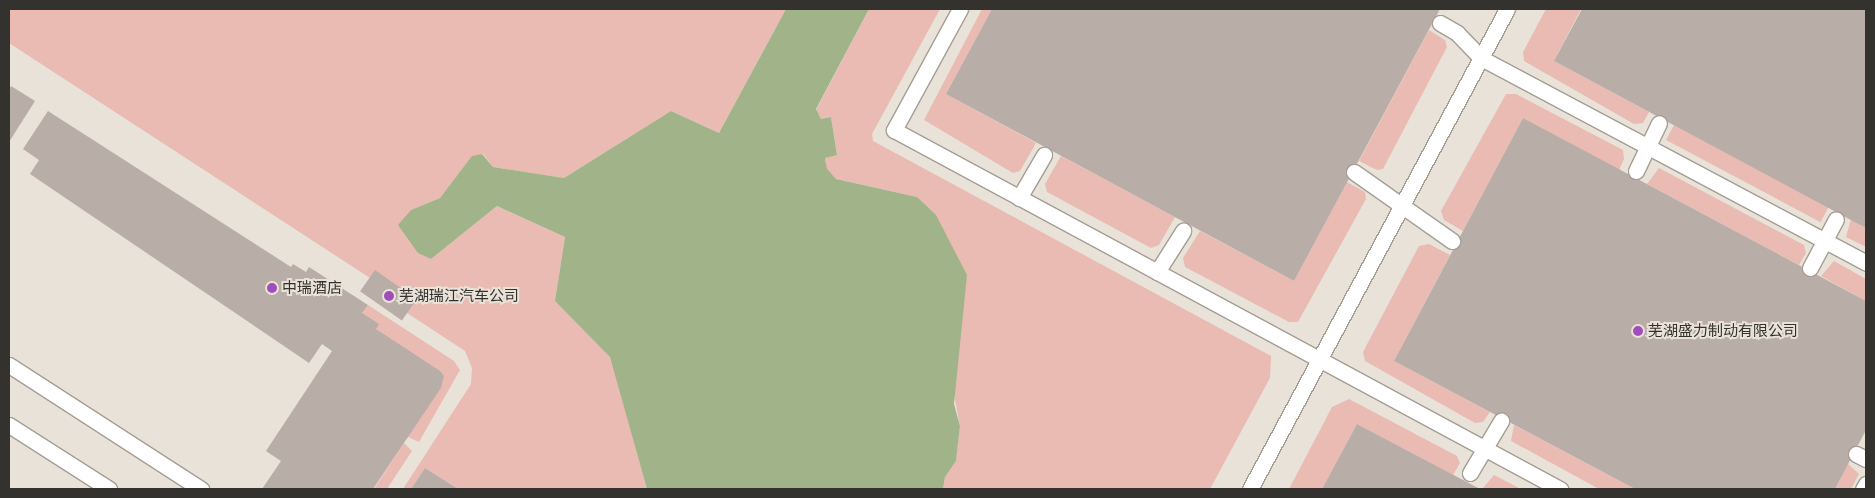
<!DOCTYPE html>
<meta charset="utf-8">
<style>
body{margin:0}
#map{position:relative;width:1875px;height:498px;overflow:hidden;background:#e9e2d8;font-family:"Noto Sans","Noto Sans SC",sans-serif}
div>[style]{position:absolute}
.green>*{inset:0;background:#e9bbb3;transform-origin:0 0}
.water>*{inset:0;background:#a1b489}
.building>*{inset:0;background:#b8ada7;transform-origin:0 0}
.roads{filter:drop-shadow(1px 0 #a49d94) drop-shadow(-1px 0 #a49d94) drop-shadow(0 1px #a49d94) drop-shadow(0 -1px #a49d94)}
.lane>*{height:15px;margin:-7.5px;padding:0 7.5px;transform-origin:7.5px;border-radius:7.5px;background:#fff}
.dots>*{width:14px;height:14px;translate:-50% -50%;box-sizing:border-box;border:2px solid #e9e2d8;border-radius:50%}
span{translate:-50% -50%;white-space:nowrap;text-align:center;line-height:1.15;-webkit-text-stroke:4px #e9e2d8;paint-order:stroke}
.poi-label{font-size:15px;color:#34322e}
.left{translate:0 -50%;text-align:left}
.frame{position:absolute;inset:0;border:10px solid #34322e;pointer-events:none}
</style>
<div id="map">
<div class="green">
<div style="clip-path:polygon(9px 9px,786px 9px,719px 133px,671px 111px,564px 178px,493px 167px,483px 154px,473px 156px,440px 198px,411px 210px,431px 259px,497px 206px,565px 237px,555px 301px,611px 357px,647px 489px,458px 489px,425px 468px,411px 489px,403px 489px,471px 384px,472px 368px,465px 351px,407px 313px,370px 278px,9px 43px)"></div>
<div style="clip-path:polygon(869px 9px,940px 9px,872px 134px,873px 141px,1271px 356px,1270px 378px,1210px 489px,943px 489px,945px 477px,956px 461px,960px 426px,917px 197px,836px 179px,827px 170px,825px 158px,837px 154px,831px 117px,821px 119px,816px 110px)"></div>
<div style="clip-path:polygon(982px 9px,992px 9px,946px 94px,1036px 143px,1020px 171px,1013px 173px,924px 120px)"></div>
<div style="clip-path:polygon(1546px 9px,1581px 9px,1554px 61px,1649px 112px,1643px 123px,1634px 124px,1524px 61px,1523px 52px)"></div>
<div style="clip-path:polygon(1429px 30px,1445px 40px,1447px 47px,1383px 169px,1377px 170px,1359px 161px)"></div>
<div style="clip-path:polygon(1506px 94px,1516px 94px,1623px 150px,1624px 159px,1619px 170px,1523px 118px,1463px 231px,1444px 220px,1441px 211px)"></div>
<div style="left:1674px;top:125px;width:175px;height:17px;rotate:28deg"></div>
<div style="clip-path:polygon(1061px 156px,1175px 217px,1159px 245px,1151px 248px,1047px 192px,1045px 184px)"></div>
<div style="clip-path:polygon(1659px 168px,1804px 245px,1806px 253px,1799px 265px,1647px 184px)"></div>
<div style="clip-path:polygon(1347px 182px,1365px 192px,1366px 199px,1298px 322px,1289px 322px,1185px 267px,1183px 258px,1200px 231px,1294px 281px)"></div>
<div style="clip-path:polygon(1851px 219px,1866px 228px,1866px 247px,1846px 237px)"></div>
<div style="clip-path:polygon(1429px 244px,1450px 255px,1394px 361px,1490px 412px,1483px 422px,1475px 423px,1365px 361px,1363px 352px,1419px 246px)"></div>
<div style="clip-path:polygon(1834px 261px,1866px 279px,1866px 301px,1821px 276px)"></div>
<div style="clip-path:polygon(368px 305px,454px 361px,460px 370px,419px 442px,408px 437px,444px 376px,376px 329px,362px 313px)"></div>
<div style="clip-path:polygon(1349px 399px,1457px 456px,1460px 463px,1453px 475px,1357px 424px,1322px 489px,1289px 489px,1332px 407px)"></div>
<div style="clip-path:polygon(1514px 425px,1635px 489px,1599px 489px,1511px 441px)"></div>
<div style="clip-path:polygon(404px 443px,412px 451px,387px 489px,374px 489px)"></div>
<div style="clip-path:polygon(1848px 464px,1859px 474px,1851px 489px,1835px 489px)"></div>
<div style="clip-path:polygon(1494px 475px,1521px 489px,1482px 489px)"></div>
</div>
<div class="water">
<div style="clip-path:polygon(786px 9px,869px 9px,816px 109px,821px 119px,831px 117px,837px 155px,825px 158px,827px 169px,836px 179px,917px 197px,936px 215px,967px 275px,954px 404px,960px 426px,956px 461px,945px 477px,943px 489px,647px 489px,610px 357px,555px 301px,565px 237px,497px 206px,431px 259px,418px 253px,398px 225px,411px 210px,440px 198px,472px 156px,482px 154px,493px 167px,564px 178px,671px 111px,719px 133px)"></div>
</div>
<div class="building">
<div style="clip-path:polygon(992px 9px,1440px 9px,1294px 281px,946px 94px)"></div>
<div style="clip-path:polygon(1582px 9px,1866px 9px,1866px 228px,1554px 61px)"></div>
<div style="clip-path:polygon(11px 86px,35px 101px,9px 142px,9px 90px)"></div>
<div style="clip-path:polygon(48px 111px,291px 267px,293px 264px,306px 272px,309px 267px,368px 305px,362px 313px,379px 324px,376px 329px,440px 371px,444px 376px,441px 388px,373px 489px,262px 489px,281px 461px,266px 451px,332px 351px,322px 344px,309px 363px,30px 174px,39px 160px,23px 149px)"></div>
<div style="clip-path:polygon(1523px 118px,1866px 301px,1866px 430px,1835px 489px,1635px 489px,1394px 361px)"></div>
<div style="left:375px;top:270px;width:51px;height:26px;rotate:35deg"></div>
<div style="clip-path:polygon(1357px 424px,1480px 489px,1322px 489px)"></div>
<div style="clip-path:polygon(425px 468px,458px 489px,411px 489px)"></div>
</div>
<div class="roads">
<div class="lane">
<div style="left:960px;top:9px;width:138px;rotate:118.6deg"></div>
<div style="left:894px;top:130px;width:757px;rotate:28.33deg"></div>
<div style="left:1440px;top:23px;width:20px;rotate:30deg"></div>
<div style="left:1457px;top:33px;width:35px;rotate:46deg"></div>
<div style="left:1481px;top:58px;width:436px;rotate:28deg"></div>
<div style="left:1636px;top:171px;width:53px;rotate:-64.4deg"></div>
<div style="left:1354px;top:172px;width:120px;rotate:35.1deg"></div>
<div style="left:1019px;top:198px;width:50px;rotate:-59.8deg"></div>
<div style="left:1810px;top:268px;width:55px;rotate:-62deg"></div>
<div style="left:1157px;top:272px;width:49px;rotate:-57.6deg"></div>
<div style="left:9px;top:365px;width:229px;rotate:32.9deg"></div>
<div style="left:9px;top:425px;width:119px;rotate:32.6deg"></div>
<div style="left:1856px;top:454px;width:11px;rotate:27deg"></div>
<div style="left:1470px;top:473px;width:61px;rotate:-59.2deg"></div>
<div style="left:1250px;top:489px;width:544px;rotate:-61.83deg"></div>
<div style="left:1863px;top:489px;width:6px;rotate:-59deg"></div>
</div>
</div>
<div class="dots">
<div style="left:272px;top:288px;background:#a04cba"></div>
<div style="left:389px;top:296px;background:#a04cba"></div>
<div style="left:1638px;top:331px;background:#a04cba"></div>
</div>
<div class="poi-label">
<span class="left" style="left:282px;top:288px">中瑞酒店</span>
<span class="left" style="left:399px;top:296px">芜湖瑞江汽车公司</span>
<span class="left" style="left:1648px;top:331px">芜湖盛力制动有限公司</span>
</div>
<div class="frame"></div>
</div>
